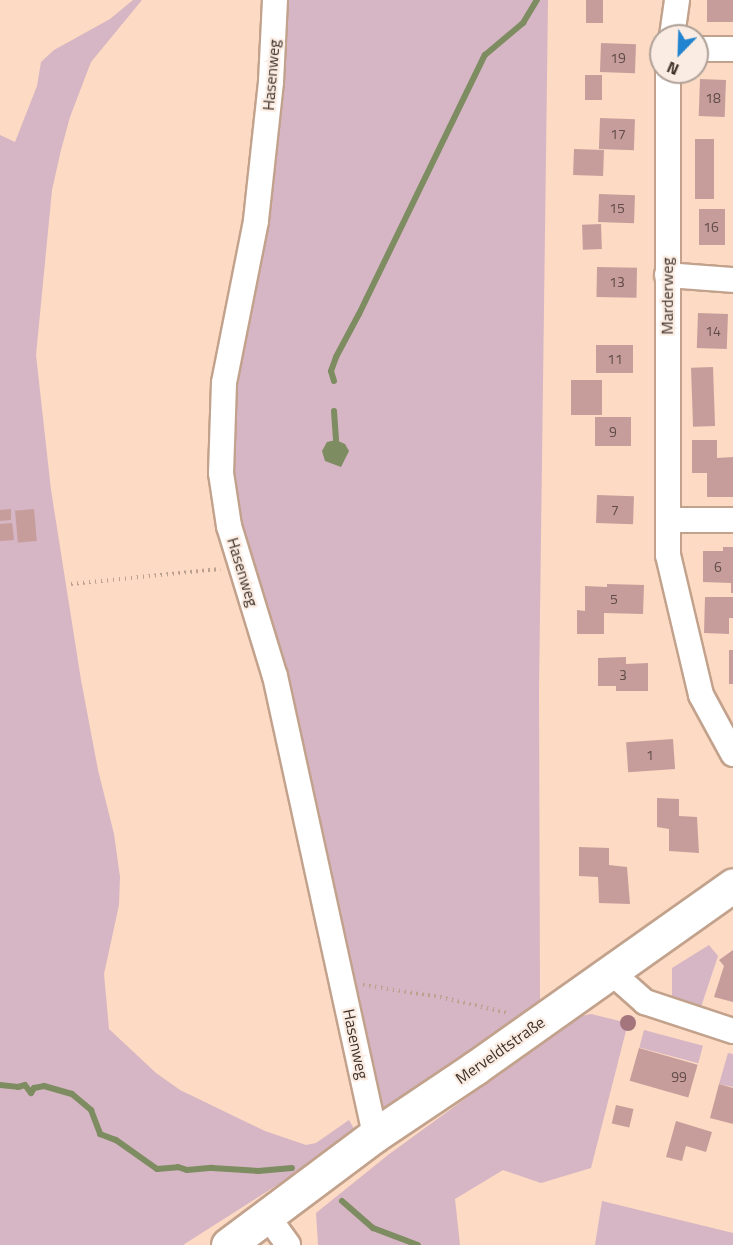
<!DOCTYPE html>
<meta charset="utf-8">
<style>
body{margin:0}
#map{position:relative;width:733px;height:1245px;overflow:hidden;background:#fcdac3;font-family:"Titillium Web",sans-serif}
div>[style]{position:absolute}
.green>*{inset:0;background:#d6b5c4;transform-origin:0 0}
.water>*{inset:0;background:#7e8c61}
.stream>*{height:6px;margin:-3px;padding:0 3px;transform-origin:3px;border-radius:3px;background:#7e8c61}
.building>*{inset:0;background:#c69d9b;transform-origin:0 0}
.path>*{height:4px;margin-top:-2px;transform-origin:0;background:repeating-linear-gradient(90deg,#bda18f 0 1.5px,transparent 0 6px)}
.roads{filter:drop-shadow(2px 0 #c2a28c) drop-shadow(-2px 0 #c2a28c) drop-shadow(0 2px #c2a28c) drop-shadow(0 -2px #c2a28c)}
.minor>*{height:24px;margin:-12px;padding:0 12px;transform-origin:12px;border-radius:12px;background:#fff}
.secondary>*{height:33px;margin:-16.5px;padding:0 16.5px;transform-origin:16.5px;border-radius:16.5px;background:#fff}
.trees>*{width:16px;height:16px;margin:-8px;border-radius:50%;background:#a4757d}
span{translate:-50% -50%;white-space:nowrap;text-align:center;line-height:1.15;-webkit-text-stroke:4.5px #faece2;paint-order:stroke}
.number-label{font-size:14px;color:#614c45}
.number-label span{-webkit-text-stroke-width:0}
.street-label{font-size:16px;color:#3f3128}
.north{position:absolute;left:649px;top:24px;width:60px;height:60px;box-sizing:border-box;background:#faece2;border:2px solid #afa198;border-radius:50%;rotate:203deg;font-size:16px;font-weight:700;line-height:24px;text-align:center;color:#3f3128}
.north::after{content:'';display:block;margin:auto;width:21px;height:27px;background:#2184d0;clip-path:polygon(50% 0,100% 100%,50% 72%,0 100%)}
</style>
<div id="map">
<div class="green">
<div style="clip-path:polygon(133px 0,142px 0,91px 62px,70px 117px,61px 150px,52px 190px,36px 355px,51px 490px,81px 680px,98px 770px,114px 834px,120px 877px,119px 905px,104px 974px,109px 1029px,156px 1073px,180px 1090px,265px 1131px,306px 1145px,316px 1143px,349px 1120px,357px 1134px,183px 1245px,0 1245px,0 135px,15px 142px,37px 86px,41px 62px,54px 50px,110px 19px)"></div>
<div style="clip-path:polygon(282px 0,548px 0,539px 690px,540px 1005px,381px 1113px,239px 543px,226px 425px)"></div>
<div style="clip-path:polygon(709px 945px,718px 956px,701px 1007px,672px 999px,672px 968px)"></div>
<div style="clip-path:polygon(591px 1014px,628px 1023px,591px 1168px,541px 1183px,503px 1170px,455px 1199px,460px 1245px,318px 1245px,316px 1213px,388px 1155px,577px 1017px)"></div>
<div style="left:644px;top:1030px;width:61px;height:18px;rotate:15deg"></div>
<div style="clip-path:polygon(728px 1053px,733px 1054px,733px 1087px,719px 1084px)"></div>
<div style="clip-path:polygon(602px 1201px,733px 1233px,733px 1245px,595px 1245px)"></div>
</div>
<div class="water">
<div style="clip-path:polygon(336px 440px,345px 444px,349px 451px,341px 467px,325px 461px,322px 451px,327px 442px)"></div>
</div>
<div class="stream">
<div style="left:334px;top:381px;width:10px;rotate:-107deg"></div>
<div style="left:331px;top:371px;width:15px;rotate:-70deg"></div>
<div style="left:336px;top:357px;width:49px;rotate:-61.9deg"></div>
<div style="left:359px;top:314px;width:288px;rotate:-64.1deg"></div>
<div style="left:485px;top:55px;width:50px;rotate:-40.1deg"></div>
<div style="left:523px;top:23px;width:27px;rotate:-59deg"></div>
<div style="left:334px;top:411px;width:29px;rotate:86deg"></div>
<div style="left:0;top:1085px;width:18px;rotate:6deg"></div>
<div style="left:18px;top:1087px;width:7px;rotate:-16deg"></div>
<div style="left:25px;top:1085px;width:10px;rotate:53deg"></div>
<div style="left:31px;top:1093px;width:6px;rotate:-59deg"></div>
<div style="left:34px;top:1088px;width:10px;rotate:-11deg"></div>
<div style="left:44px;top:1086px;width:29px;rotate:16deg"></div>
<div style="left:72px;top:1094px;width:25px;rotate:40deg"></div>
<div style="left:91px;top:1110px;width:26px;rotate:69deg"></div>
<div style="left:100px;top:1134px;width:17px;rotate:21deg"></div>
<div style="left:116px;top:1140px;width:50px;rotate:35.3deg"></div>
<div style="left:157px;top:1169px;width:21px;rotate:-5deg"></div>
<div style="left:178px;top:1167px;width:9px;rotate:18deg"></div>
<div style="left:187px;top:1170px;width:25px;rotate:-5deg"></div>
<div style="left:212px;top:1168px;width:46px;rotate:3.7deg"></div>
<div style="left:258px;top:1171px;width:34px;rotate:-5deg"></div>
<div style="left:342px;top:1201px;width:41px;rotate:41.1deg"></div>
<div style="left:373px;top:1228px;width:48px;rotate:20.7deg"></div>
</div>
<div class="building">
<div style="left:586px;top:0;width:17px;height:23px"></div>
<div style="left:707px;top:0;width:26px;height:22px"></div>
<div style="left:601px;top:43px;width:35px;height:29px;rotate:2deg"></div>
<div style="left:585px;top:75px;width:17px;height:25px"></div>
<div style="left:700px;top:79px;width:26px;height:37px;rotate:2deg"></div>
<div style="left:600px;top:118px;width:35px;height:31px;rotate:2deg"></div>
<div style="left:695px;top:139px;width:19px;height:60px"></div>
<div style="left:574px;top:149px;width:30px;height:26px;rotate:2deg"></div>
<div style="left:599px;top:194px;width:36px;height:28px;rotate:2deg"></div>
<div style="left:699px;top:209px;width:26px;height:36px"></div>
<div style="left:601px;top:224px;width:25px;height:19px;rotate:88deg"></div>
<div style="left:597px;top:267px;width:40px;height:30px;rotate:1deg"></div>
<div style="left:698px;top:313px;width:30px;height:35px;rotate:2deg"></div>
<div style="left:596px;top:345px;width:37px;height:28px"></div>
<div style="left:713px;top:367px;width:59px;height:22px;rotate:88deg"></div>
<div style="left:571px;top:380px;width:31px;height:35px"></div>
<div style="left:595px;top:417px;width:36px;height:29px"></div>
<div style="clip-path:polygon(692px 440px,717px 440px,717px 458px,733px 457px,733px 497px,707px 497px,707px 473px,692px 473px)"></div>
<div style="left:597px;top:495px;width:37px;height:28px;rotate:2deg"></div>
<div style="clip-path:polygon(11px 509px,11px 520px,0 521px,0 510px)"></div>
<div style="left:34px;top:509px;width:32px;height:19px;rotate:85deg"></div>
<div style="clip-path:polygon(12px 523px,14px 540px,0 541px,0 524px)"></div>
<div style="clip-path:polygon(723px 547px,733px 547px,733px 593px,731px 593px,731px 583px,703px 582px,703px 551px,723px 551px)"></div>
<div style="clip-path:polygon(607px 584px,644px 585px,643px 614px,604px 613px,604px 634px,577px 634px,577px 610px,585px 611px,585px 586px,607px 587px)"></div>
<div style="clip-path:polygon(705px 597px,733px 597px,733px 618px,729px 618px,729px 634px,704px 633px)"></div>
<div style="left:729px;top:650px;width:4px;height:34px"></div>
<div style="clip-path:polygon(626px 657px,626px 664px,648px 663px,648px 691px,616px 691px,616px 686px,598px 686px,598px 658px)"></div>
<div style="left:673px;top:739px;width:30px;height:47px;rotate:86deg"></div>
<div style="clip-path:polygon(657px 798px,679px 799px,679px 816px,697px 817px,699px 853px,669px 851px,669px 829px,657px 827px)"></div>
<div style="clip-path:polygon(579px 847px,609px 848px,609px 865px,627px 867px,630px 904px,599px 903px,598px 877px,579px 876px)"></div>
<div style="clip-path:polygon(733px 950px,733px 1002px,714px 997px,724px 966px,719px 960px)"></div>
<div style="left:639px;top:1048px;width:61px;height:34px;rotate:16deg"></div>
<div style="clip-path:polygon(719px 1084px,733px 1088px,733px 1124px,710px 1118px)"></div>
<div style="left:616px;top:1105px;width:18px;height:19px;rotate:13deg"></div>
<div style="clip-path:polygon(676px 1121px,712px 1132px,706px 1152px,686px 1146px,682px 1161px,666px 1157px)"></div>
</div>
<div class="path">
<div style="left:71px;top:584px;width:150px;rotate:-5.7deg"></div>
<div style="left:363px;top:985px;width:78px;rotate:8.9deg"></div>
<div style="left:440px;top:997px;width:70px;rotate:13.2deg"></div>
</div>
<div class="roads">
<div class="minor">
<div style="left:275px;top:0;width:82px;rotate:92.8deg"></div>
<div style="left:271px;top:82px;width:140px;rotate:96.2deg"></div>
<div style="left:256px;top:221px;width:165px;rotate:101.2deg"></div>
<div style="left:224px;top:383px;width:90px;rotate:91.9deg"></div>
<div style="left:221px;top:473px;width:54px;rotate:81.4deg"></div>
<div style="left:229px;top:526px;width:157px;rotate:73deg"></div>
<div style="left:275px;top:676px;width:470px;rotate:77.7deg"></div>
<div style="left:672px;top:36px;width:36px;rotate:-82deg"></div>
<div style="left:697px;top:49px;width:36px"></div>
<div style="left:668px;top:72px;width:483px;rotate:90deg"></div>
<div style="left:668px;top:555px;width:144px;rotate:76.7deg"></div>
<div style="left:701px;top:695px;width:67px;rotate:61.5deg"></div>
<div style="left:667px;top:275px;width:66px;rotate:4.3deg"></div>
<div style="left:668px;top:520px;width:65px"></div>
<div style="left:610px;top:971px;width:47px;rotate:41.5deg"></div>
<div style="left:645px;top:1002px;width:93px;rotate:18.2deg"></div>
<div style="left:268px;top:1217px;width:34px;rotate:54deg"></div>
</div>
<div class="secondary">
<div style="left:228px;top:1245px;width:184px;rotate:-36.8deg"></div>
<div style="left:375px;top:1135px;width:120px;rotate:-33.8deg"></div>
<div style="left:475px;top:1068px;width:316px;rotate:-35.3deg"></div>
</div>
</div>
<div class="trees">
<div style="left:628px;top:1023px"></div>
</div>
<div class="number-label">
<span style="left:618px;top:58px">19</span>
<span style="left:713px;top:98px">18</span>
<span style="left:618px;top:134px">17</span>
<span style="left:617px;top:208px">15</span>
<span style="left:711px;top:227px">16</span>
<span style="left:617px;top:282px">13</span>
<span style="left:713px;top:331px">14</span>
<span style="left:615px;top:359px">11</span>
<span style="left:613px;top:432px">9</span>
<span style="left:615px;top:510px">7</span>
<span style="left:718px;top:567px">6</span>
<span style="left:614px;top:599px">5</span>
<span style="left:623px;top:675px">3</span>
<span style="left:650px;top:755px">1</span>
<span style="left:679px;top:1077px">99</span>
</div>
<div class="street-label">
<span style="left:271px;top:75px;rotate:-85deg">Hasenweg</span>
<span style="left:667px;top:296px;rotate:-90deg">Marderweg</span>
<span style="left:243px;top:572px;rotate:73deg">Hasenweg</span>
<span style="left:356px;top:1044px;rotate:78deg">Hasenweg</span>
<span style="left:500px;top:1050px;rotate:-35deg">Merveldtstraße</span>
</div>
<div class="north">N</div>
</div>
